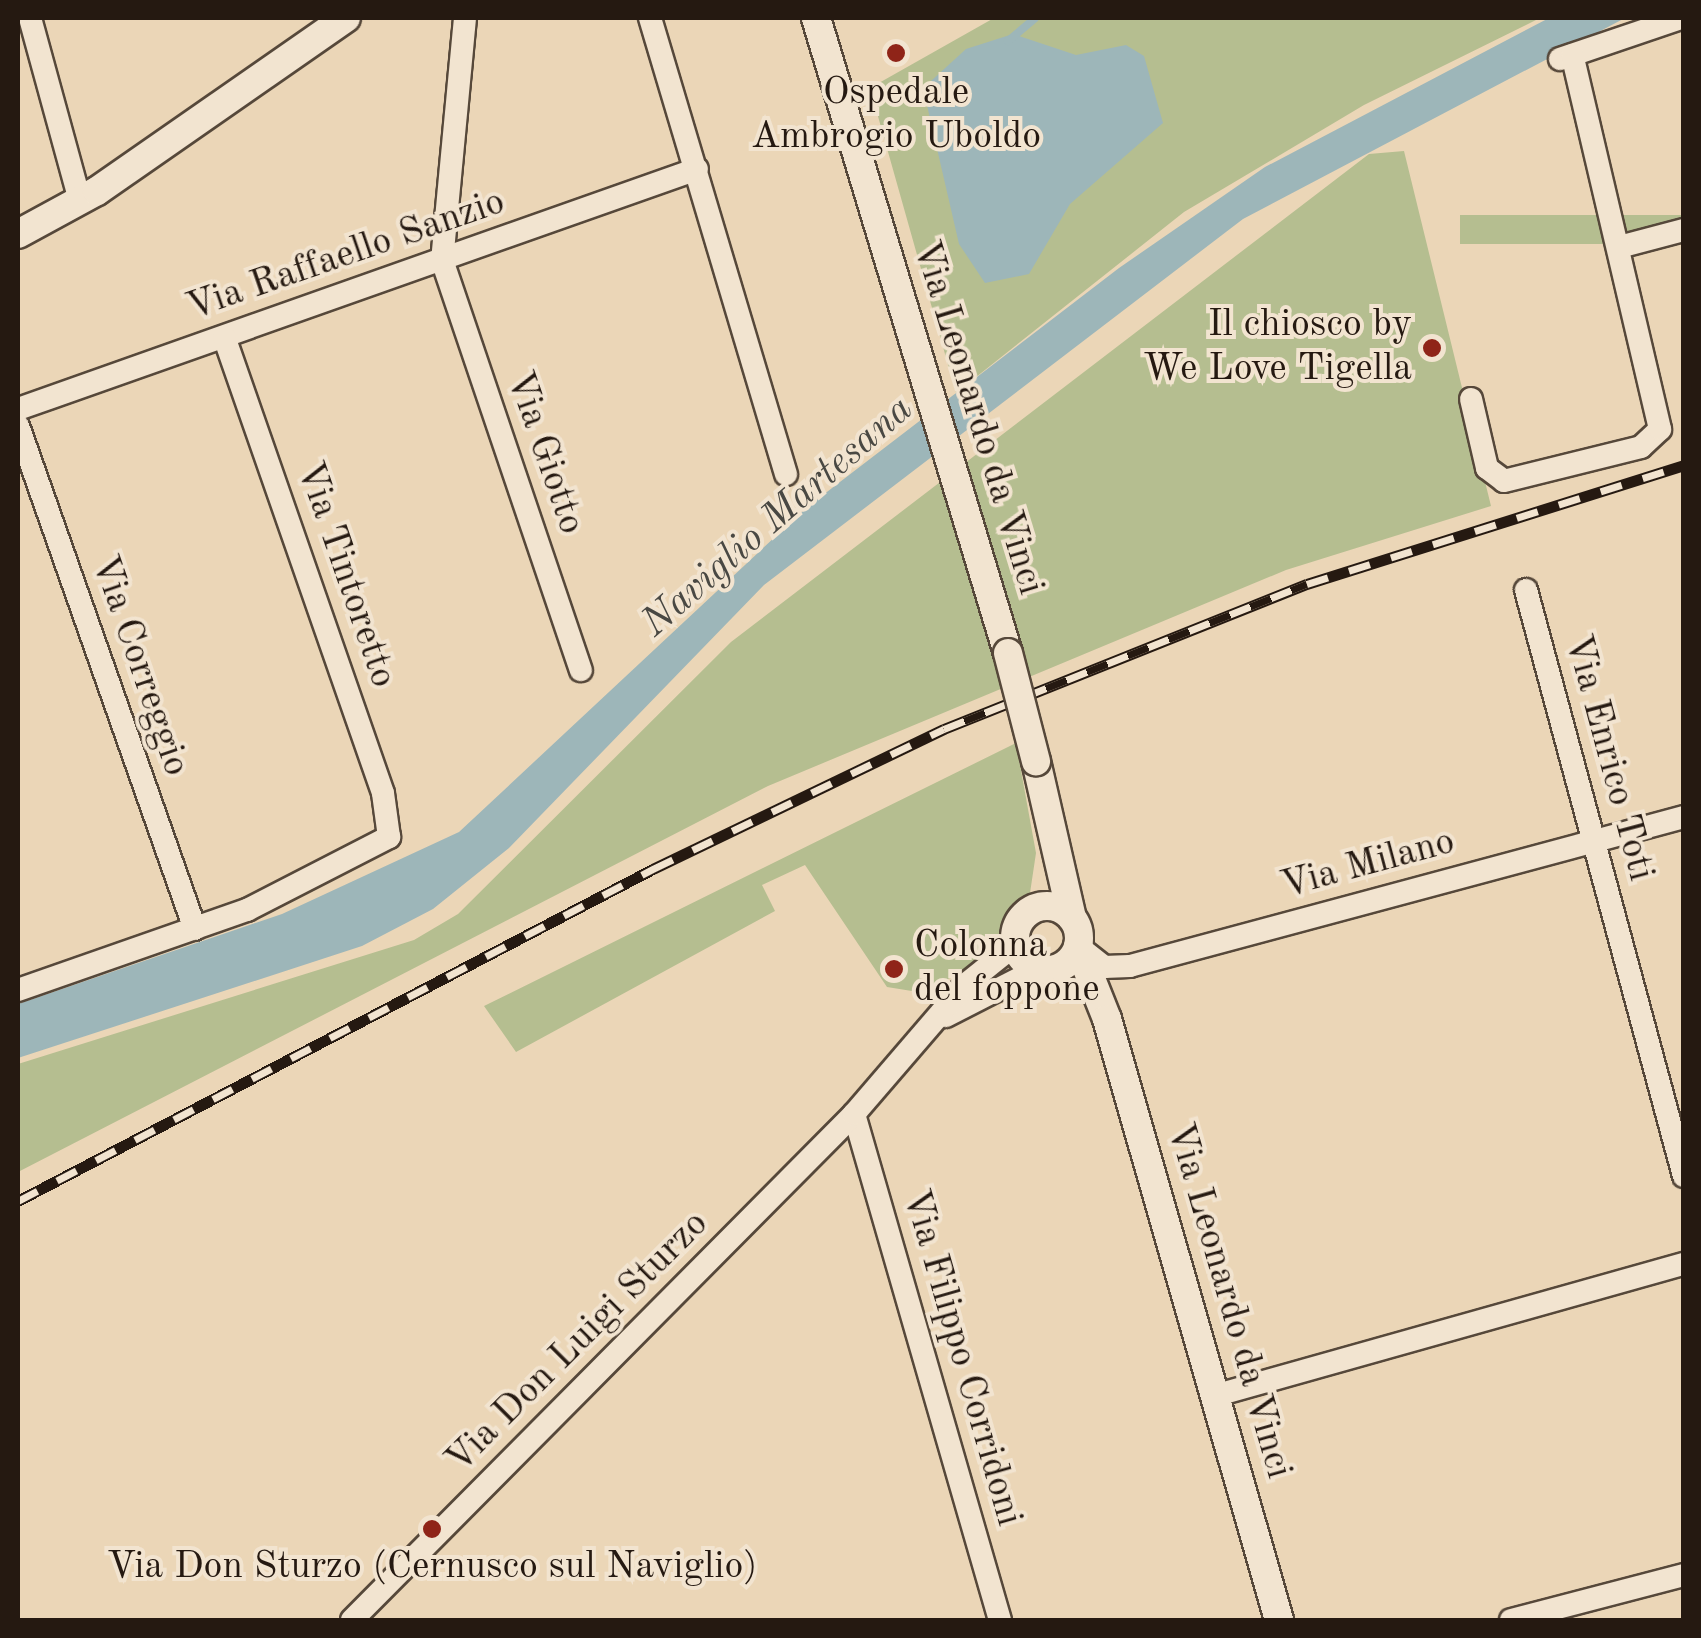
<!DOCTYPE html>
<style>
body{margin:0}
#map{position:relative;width:1701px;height:1638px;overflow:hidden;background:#ebd6b7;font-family:"Old Standard TT",serif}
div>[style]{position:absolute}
.green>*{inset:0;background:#b5be90;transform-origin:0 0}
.water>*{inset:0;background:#9db6b9}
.stream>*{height:8px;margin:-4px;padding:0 4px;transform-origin:4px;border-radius:4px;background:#9db6b9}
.roads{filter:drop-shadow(2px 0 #56483a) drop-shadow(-2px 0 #56483a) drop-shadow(0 2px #56483a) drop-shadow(0 -2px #56483a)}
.minor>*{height:22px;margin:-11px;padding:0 11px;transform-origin:11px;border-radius:11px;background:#f2e4d0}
.tertiary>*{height:28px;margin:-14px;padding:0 14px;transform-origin:14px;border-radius:14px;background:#f2e4d0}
.tertiary>.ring{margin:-14px;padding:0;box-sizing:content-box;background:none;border:28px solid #f2e4d0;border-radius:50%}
.rail>*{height:11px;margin-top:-5.5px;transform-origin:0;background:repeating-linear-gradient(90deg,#f2e4d0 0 22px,#251911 0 44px);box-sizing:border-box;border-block:2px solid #251911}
.bridges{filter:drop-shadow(2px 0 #56483a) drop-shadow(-2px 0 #56483a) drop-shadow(0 2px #56483a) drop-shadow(0 -2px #56483a)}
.tertiary-bridge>*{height:28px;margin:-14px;padding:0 14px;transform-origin:14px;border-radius:14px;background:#f2e4d0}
.dots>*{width:28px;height:28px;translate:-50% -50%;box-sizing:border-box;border:5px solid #f2e4d0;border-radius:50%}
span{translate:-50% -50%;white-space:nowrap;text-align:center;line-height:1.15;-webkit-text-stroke:8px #f2e4d0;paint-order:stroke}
.poi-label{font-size:38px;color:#251911}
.right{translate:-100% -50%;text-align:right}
.left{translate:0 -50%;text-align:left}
.street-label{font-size:38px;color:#251911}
.water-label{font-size:40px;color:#494843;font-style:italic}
.frame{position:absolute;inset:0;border:20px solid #251911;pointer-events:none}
</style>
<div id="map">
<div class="green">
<div style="clip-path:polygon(994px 18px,1540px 18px,1364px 105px,1184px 212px,956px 393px,870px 88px)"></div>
<div style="clip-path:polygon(1404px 151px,1491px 506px,1286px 570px,768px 786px,18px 1172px,18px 1064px,414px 940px,458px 914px,731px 642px,1369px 154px)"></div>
<div style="left:1683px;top:215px;width:29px;height:223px;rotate:90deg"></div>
<div style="clip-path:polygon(1016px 743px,1036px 853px,1030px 893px,999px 946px,966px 971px,918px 992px,887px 987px,805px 865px,762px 885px,775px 911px,516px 1052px,484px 1006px)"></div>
</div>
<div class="water">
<div style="clip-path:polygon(1549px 18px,1625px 18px,1243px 219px,764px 585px,509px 848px,433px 909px,362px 946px,18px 1058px,18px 1004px,282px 914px,459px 832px,806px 508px,1119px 268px,1265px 167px)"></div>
<div style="clip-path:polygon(1013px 34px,1076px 55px,1126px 45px,1144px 56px,1163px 123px,1070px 204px,1029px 274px,985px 283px,959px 244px,926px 101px,931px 81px,966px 49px)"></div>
</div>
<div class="stream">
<div style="left:1008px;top:41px;width:35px;rotate:-40deg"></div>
</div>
<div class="roads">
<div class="minor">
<div style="left:30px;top:18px;width:190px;rotate:74.7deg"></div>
<div style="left:465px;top:18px;width:243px;rotate:95.4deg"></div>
<div style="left:442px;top:260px;width:433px;rotate:71.3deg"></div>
<div style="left:650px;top:18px;width:476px;rotate:73.4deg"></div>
<div style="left:1560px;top:59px;width:128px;rotate:-18.7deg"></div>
<div style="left:1619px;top:247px;width:67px;rotate:-14.7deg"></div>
<div style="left:1471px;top:399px;width:71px;rotate:76.9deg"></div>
<div style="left:1487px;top:468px;width:21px;rotate:37deg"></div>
<div style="left:1504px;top:481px;width:141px;rotate:-13.9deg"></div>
<div style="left:1641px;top:447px;width:26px;rotate:-43deg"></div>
<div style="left:1660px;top:429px;width:384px;rotate:-103.2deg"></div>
<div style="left:18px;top:409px;width:720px;rotate:-19.47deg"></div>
<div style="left:18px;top:426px;width:533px;rotate:70.61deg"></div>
<div style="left:1526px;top:590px;width:607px;rotate:74.91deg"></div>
<div style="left:1080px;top:948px;width:31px;rotate:38deg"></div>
<div style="left:1104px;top:967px;width:26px;rotate:-2deg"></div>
<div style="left:1130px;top:966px;width:574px;rotate:-15.05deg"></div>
<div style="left:18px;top:990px;width:243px;rotate:-19.3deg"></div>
<div style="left:247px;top:910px;width:160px;rotate:-27.2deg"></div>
<div style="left:389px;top:837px;width:44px;rotate:-97.8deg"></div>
<div style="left:383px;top:793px;width:483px;rotate:-109.2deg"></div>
<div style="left:946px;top:1016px;width:103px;rotate:-27.1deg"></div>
<div style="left:854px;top:1114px;width:527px;rotate:73.91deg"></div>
<div style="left:1217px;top:1395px;width:485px;rotate:-15.7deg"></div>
<div style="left:352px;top:1620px;width:713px;rotate:-45.23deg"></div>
<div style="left:854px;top:1114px;width:170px;rotate:-49.3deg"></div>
<div style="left:965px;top:985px;width:65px;rotate:-38.8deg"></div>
<div style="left:1511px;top:1620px;width:179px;rotate:-14.6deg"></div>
</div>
<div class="tertiary">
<div style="left:816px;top:18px;width:663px;rotate:73.18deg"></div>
<div style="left:18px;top:234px;width:90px;rotate:-28.6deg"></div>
<div style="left:97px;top:191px;width:303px;rotate:-34.8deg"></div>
<div style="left:1036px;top:761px;width:161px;rotate:77.1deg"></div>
<div class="ring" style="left:1015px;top:906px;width:36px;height:36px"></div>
<div style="left:1078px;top:946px;width:79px;rotate:68.3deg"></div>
<div style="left:1107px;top:1019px;width:625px;rotate:74.03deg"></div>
</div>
</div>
<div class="rail">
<div style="left:18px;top:1201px;width:717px;rotate:-27.6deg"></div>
<div style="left:653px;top:869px;width:323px;rotate:-25.7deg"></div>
<div style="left:944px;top:729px;width:391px;rotate:-21.8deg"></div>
<div style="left:1307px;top:584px;width:395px;rotate:-17.5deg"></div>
</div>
<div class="bridges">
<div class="tertiary-bridge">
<div style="left:1008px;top:653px;width:112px;rotate:75.5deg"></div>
</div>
</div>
<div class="dots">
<div style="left:896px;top:53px;background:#8f2418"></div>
<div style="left:1432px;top:348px;background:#8f2418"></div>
<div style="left:894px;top:969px;background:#8f2418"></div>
<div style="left:432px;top:1529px;background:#8f2418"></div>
</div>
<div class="poi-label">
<span style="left:896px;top:116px">Ospedale<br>Ambrogio Uboldo</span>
<span class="right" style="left:1412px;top:348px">Il chiosco by<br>We Love Tigella</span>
<span class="left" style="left:914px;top:969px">Colonna<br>del foppone</span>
<span style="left:432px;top:1568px">Via Don Sturzo (Cernusco sul Naviglio)</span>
</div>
<div class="street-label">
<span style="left:346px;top:256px;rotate:-19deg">Via Raffaello Sanzio</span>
<span style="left:977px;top:418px;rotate:73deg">Via Leonardo da Vinci</span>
<span style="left:544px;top:453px;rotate:71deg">Via Giotto</span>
<span style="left:345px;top:575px;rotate:71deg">Via Tintoretto</span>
<span style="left:139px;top:666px;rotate:71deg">Via Correggio</span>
<span style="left:1608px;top:758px;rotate:75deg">Via Enrico Toti</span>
<span style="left:1368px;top:865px;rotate:-15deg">Via Milano</span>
<span style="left:1228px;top:1301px;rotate:74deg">Via Leonardo da Vinci</span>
<span style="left:578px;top:1343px;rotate:-45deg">Via Don Luigi Sturzo</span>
<span style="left:961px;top:1358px;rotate:74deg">Via Filippo Corridoni</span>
</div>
<div class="water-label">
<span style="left:778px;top:517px;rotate:-41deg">Naviglio Martesana</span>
</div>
<div class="frame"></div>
</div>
